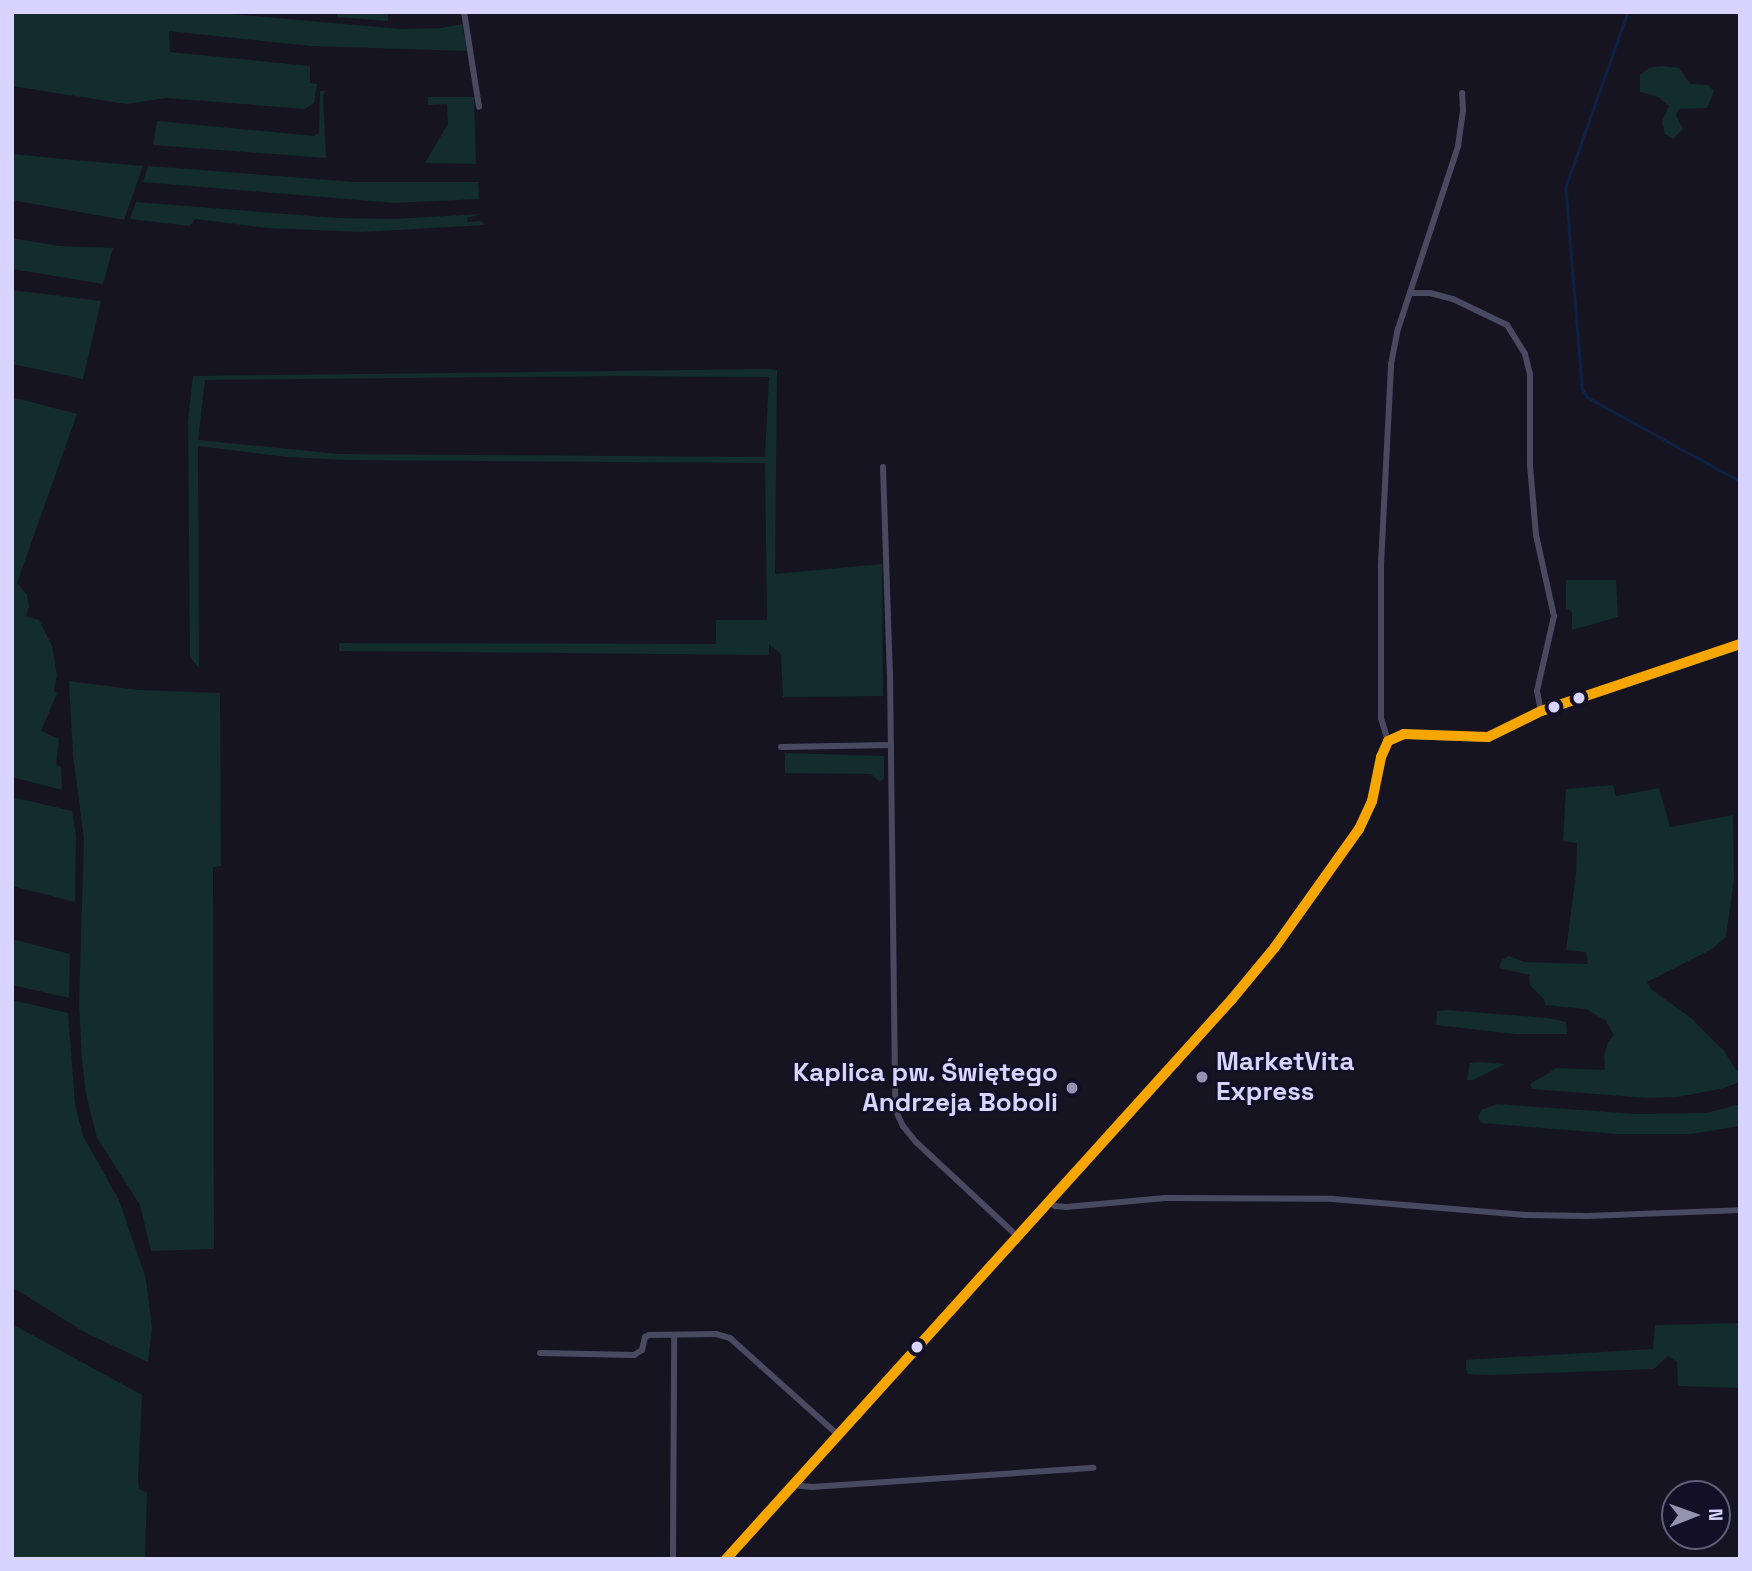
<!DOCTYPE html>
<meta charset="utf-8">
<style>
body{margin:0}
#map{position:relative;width:1752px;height:1571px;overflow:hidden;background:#161421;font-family:"Space Grotesk",sans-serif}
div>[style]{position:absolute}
.green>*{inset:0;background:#132c2d}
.stream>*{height:2.5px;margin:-1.25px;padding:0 1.25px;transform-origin:1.25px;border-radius:1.25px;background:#0d2144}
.street>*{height:6px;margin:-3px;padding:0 3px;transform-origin:3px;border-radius:3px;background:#4a4962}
.secondary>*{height:9px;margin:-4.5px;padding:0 4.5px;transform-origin:4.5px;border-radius:4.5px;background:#575674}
.bus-1>*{height:10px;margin:-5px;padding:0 5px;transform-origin:5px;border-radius:5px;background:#f7a600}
.dots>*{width:19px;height:19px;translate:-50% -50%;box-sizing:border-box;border:4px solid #130f26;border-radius:50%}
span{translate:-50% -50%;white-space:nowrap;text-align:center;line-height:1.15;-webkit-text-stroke:5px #130f26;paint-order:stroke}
.poi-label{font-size:26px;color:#d9d4ff;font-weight:700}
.left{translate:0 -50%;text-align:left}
.right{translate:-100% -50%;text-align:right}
.frame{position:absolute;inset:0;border:14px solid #d9d4ff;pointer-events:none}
.north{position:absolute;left:1661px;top:1480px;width:70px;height:70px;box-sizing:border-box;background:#130f26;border:2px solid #625e7d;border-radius:50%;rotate:89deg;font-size:19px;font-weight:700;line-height:28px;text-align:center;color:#d9d4ff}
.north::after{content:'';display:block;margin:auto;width:24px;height:32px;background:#9591b1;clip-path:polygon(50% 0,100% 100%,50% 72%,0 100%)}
</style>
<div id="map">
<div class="green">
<div style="clip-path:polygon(12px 12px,209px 12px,401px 29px,442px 28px,462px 24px,467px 51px,310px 46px,169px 31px,170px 52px,310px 66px,310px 83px,317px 84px,314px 103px,305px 109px,166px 98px,126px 104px,12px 86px)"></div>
<div style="clip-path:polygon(337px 12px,388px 12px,388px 21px,337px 17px)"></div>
<div style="clip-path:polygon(1661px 66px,1679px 68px,1690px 84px,1708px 85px,1714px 91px,1707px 108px,1679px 109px,1676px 115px,1683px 129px,1673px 139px,1665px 134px,1662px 122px,1669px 106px,1658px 97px,1640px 92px,1640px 75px,1649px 68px)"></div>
<div style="clip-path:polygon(320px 91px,326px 91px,323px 95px,326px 158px,153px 145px,157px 121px,314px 136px,319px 133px)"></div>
<div style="clip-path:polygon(428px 97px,474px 97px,476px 164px,425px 163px,448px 124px,447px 104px,428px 105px)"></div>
<div style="clip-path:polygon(12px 154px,63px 159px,143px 166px,124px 220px,12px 200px)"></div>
<div style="clip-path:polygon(148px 166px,355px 182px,478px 182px,479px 199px,395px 203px,143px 182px)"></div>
<div style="clip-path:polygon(136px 202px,337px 218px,395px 219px,480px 214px,467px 218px,467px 222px,481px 221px,485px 225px,362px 232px,268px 228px,195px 219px,190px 226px,130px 219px)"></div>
<div style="clip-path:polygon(12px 238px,58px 246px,113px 248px,103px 284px,12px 269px)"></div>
<div style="clip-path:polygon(12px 290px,101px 301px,83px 379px,12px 364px)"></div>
<div style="clip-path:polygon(evenodd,768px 369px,777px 370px,775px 574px,882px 564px,883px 696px,783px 697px,781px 654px,769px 644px,769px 655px,339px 651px,339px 643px,716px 644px,716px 620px,767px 620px,765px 463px,348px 460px,286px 457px,198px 446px,199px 668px,190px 657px,188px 420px,193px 376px,768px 369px,621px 376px,769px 377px,765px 457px,339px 454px,198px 440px,205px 380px,621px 376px)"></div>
<div style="clip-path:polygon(12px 397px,77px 414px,17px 583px,27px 595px,29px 607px,26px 616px,39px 620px,52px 646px,57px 675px,54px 691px,57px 693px,41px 731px,59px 739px,56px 765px,61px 767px,62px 790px,12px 777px)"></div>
<div style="clip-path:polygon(1566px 580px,1616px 580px,1618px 617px,1572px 630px,1572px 612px,1566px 608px)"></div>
<div style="clip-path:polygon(69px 681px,138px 690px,220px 693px,221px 866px,213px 867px,214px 1249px,151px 1251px,140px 1205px,97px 1138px,86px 1094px,82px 1060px,79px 1003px,84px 839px,73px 755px)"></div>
<div style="clip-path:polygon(785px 753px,884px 756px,884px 778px,880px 782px,871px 774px,785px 773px)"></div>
<div style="clip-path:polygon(1613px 785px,1616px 796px,1659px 788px,1670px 827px,1733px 815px,1734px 880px,1726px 937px,1712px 949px,1647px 982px,1652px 990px,1691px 1018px,1724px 1051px,1740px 1076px,1740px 1082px,1724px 1088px,1678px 1097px,1647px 1098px,1532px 1089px,1530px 1084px,1557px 1068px,1605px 1070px,1604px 1056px,1608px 1042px,1614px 1035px,1606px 1021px,1586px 1009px,1545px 1005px,1544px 999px,1530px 985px,1529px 975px,1499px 968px,1502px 960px,1509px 956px,1524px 962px,1588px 964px,1586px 952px,1566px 950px,1576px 874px,1577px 843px,1563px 841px,1566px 789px)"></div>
<div style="clip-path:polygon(12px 797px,72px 811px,76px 836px,75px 902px,12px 886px)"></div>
<div style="clip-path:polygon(12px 939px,70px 954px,69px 998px,12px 985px)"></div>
<div style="clip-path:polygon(12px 1000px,68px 1013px,75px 1104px,83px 1136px,119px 1200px,146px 1279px,152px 1329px,148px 1362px,86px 1333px,12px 1287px)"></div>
<div style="clip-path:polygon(1446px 1010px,1548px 1018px,1566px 1022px,1567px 1034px,1516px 1034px,1436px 1025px,1437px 1011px)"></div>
<div style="clip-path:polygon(1477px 1062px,1505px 1064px,1473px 1080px,1467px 1080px,1470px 1063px)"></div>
<div style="clip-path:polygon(1497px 1104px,1637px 1114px,1706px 1113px,1740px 1104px,1740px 1126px,1690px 1134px,1618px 1134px,1481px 1123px,1478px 1118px,1481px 1110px)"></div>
<div style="clip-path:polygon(1740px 1323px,1740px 1388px,1678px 1386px,1677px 1362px,1668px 1356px,1654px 1369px,1489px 1375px,1468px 1374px,1466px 1369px,1466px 1360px,1479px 1359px,1653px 1349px,1655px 1325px)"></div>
<div style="clip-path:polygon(12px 1324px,142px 1395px,138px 1480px,139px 1489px,147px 1493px,145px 1559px,12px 1559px)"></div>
</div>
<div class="stream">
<div style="left:1628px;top:12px;width:186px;rotate:109.5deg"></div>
<div style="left:1566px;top:187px;width:202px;rotate:85.4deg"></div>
<div style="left:1582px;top:388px;width:10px;rotate:61deg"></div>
<div style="left:1587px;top:397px;width:175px;rotate:28.8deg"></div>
</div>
<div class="street">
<div style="left:464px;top:12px;width:96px;rotate:81deg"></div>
<div style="left:1410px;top:293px;width:20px"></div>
<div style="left:1430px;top:293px;width:24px;rotate:15deg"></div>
<div style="left:1453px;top:299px;width:60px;rotate:25.7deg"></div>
<div style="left:1507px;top:325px;width:34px;rotate:58deg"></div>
<div style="left:1525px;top:354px;width:21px;rotate:76deg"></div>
<div style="left:1530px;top:374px;width:91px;rotate:90deg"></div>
<div style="left:1530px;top:465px;width:70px;rotate:85.1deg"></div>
<div style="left:1536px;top:535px;width:83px;rotate:77.5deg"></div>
<div style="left:1554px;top:616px;width:77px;rotate:102.8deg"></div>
<div style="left:1537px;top:691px;width:20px;rotate:79deg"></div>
<div style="left:883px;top:467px;width:206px;rotate:88.1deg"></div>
<div style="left:890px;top:673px;width:436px;rotate:89.3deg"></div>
<div style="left:895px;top:1109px;width:19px;rotate:65deg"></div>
<div style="left:903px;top:1126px;width:21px;rotate:51deg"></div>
<div style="left:916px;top:1142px;width:138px;rotate:42.9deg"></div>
<div style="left:1388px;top:741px;width:24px;rotate:-107deg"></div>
<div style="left:1381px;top:718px;width:154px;rotate:-90deg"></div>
<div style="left:1381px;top:564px;width:200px;rotate:-87.1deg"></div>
<div style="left:1391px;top:364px;width:36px;rotate:-79deg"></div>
<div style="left:1398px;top:329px;width:193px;rotate:-71.8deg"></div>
<div style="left:1458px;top:146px;width:36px;rotate:-82deg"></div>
<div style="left:1463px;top:110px;width:17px;rotate:-93deg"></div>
<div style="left:781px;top:747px;width:110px;rotate:-1deg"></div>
<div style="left:1049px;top:1201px;width:8px;rotate:40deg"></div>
<div style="left:1055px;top:1206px;width:11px;rotate:5deg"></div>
<div style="left:1066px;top:1207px;width:100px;rotate:-5.1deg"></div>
<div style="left:1166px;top:1198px;width:166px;rotate:0.3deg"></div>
<div style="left:1332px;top:1199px;width:194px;rotate:4.7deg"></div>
<div style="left:1525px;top:1215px;width:62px;rotate:0.9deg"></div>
<div style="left:1587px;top:1216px;width:153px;rotate:-2.2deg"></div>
<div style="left:540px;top:1353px;width:94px;rotate:1.2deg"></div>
<div style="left:634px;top:1355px;width:9px;rotate:-32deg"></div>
<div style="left:642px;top:1350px;width:13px;rotate:-77deg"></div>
<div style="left:645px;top:1337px;width:4px;rotate:-27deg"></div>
<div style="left:649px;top:1335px;width:67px;rotate:-0.9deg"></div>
<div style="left:716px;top:1334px;width:15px;rotate:16deg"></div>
<div style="left:730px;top:1338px;width:145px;rotate:41.9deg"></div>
<div style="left:793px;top:1485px;width:19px;rotate:6deg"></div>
<div style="left:812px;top:1487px;width:282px;rotate:-3.9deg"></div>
<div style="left:673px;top:1559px;width:224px;rotate:-89.7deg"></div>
</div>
<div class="secondary">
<div style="left:726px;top:1559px;width:755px;rotate:-47.9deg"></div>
<div style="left:1232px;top:999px;width:67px;rotate:-50.4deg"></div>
<div style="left:1275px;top:947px;width:145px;rotate:-54.6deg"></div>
<div style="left:1359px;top:829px;width:31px;rotate:-65deg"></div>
<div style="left:1372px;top:801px;width:45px;rotate:-78.4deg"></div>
<div style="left:1381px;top:757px;width:17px;rotate:-66deg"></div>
<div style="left:1388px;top:741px;width:17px;rotate:-24deg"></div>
<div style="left:1404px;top:734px;width:84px;rotate:2deg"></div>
<div style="left:1488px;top:737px;width:59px;rotate:-26.1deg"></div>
<div style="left:1541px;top:711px;width:210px;rotate:-18.6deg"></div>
</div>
<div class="bus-1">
<div style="left:726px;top:1559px;width:755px;rotate:-47.9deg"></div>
<div style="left:1232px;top:999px;width:67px;rotate:-50.4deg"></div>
<div style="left:1275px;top:947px;width:145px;rotate:-54.6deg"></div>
<div style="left:1359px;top:829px;width:31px;rotate:-65deg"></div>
<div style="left:1372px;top:801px;width:45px;rotate:-78.4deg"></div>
<div style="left:1381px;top:757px;width:17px;rotate:-66deg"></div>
<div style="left:1388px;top:741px;width:17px;rotate:-24deg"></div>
<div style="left:1404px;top:734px;width:84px;rotate:2deg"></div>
<div style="left:1488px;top:737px;width:59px;rotate:-26.1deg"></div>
<div style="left:1541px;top:711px;width:210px;rotate:-18.6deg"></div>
</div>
<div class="dots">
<div style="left:1579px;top:698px;background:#d9d4ff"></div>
<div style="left:1554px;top:707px;background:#d9d4ff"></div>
<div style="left:1202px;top:1077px;background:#9591b1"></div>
<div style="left:1072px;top:1088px;background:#9591b1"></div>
<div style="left:917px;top:1347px;background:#d9d4ff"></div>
</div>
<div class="poi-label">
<span class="left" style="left:1216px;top:1077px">MarketVita<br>Express</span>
<span class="right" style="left:1058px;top:1088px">Kaplica pw. Świętego<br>Andrzeja Boboli</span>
</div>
<div class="frame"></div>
<div class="north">N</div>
</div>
